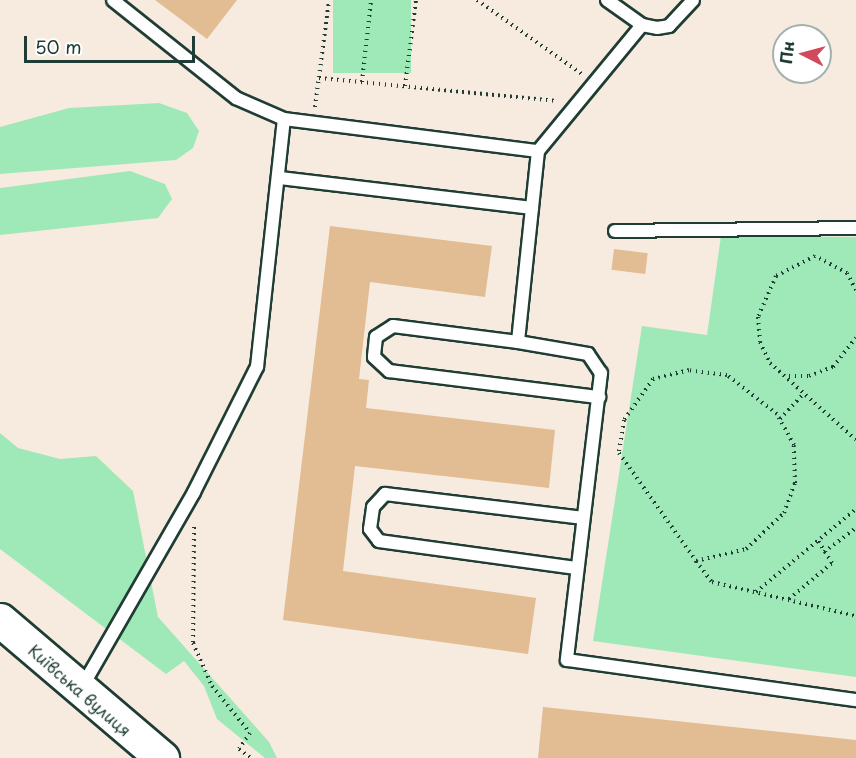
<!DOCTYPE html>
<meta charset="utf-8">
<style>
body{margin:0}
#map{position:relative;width:856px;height:758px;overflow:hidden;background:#f6ebde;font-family:"Playpen Sans",sans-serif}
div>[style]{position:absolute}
.green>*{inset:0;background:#9fe9b8;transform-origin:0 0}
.building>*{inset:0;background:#e2bc92;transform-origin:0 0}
.path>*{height:4px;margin-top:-2px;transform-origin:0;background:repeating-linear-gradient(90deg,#1f3d34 0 1.5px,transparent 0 6px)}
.roads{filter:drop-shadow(2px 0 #1f3d34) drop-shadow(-2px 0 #1f3d34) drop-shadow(0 2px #1f3d34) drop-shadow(0 -2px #1f3d34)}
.lane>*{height:12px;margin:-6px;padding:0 6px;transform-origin:6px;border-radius:6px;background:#fff}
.secondary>*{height:33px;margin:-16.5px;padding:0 16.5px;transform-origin:16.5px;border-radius:16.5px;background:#fff}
span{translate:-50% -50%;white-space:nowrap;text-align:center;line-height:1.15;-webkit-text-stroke:6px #fff;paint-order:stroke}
.street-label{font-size:16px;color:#1f3d34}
.north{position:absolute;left:772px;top:24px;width:60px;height:60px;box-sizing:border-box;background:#fff;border:2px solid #a5b1ae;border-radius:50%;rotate:276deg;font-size:16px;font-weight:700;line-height:24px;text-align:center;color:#1f3d34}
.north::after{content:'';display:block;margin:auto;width:21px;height:27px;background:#d1495b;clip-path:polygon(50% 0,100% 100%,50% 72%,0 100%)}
.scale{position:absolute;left:24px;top:36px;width:171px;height:27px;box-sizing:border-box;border:3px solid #1f3d34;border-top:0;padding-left:8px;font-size:18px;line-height:21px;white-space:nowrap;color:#1f3d34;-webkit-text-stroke:4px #fff;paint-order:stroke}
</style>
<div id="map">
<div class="green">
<div style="left:333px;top:0;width:78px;height:73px"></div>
<div style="clip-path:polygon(159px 103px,187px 113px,199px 131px,193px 148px,176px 160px,0 174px,0 127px,69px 108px)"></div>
<div style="clip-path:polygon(130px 171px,165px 184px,172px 199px,158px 218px,0 235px,0 188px)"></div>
<div style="clip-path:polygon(721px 236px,856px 237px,856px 677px,593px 641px,642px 326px,707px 335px)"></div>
<div style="clip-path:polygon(0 433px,18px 448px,60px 459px,96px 456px,133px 491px,158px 617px,269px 742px,277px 758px,265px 758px,217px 719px,204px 686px,184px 661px,166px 674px,0 549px)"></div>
</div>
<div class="building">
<div style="clip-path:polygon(155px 0,237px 0,207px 39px)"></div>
<div style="clip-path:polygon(330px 226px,492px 246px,485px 297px,370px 282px,359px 379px,369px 380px,366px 408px,555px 430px,549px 488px,355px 466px,343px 571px,536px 598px,528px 654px,283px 620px)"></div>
<div style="left:614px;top:249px;width:34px;height:21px;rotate:7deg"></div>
<div style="clip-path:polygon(543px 707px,856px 740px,856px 758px,538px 758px)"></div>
</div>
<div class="path">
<div style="left:477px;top:0;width:128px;rotate:35.2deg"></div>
<div style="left:319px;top:78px;width:239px;rotate:5.5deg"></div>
<div style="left:362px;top:82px;width:82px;rotate:-83.7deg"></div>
<div style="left:405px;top:86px;width:87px;rotate:-82.7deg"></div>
<div style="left:315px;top:107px;width:108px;rotate:-82.5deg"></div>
<div style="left:856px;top:290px;width:19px;rotate:-118deg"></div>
<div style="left:847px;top:273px;width:36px;rotate:-152deg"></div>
<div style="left:815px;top:256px;width:44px;rotate:152.9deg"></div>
<div style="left:776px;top:276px;width:45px;rotate:113.7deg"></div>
<div style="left:758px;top:317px;width:25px;rotate:85deg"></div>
<div style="left:760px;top:342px;width:23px;rotate:65deg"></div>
<div style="left:770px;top:363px;width:115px;rotate:41.8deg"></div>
<div style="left:789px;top:376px;width:20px"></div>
<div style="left:809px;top:376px;width:26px;rotate:-21deg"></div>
<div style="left:833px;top:367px;width:37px;rotate:-52deg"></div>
<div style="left:780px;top:419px;width:34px;rotate:-47deg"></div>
<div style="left:194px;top:527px;width:116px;rotate:90.5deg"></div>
<div style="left:193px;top:643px;width:47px;rotate:66.2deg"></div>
<div style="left:212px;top:686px;width:60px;rotate:51deg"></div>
<div style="left:250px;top:733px;width:19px;rotate:125deg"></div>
<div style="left:239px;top:749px;width:15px;rotate:37deg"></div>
<div style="left:824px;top:552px;width:40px;rotate:-37deg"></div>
<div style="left:696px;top:561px;width:51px;rotate:-13.5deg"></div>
<div style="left:746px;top:549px;width:52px;rotate:-43.5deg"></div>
<div style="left:784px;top:513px;width:32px;rotate:-70deg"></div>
<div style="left:795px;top:483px;width:38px;rotate:-92deg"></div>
<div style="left:794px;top:445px;width:35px;rotate:-119deg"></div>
<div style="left:777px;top:414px;width:63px;rotate:-142deg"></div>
<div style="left:727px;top:375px;width:38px;rotate:-173deg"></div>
<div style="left:689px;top:370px;width:37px;rotate:166deg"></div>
<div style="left:653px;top:379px;width:50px;rotate:125.3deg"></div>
<div style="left:624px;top:420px;width:33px;rotate:99deg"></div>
<div style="left:619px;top:453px;width:133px;rotate:54.5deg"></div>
<div style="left:696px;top:561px;width:26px;rotate:53deg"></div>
<div style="left:712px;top:582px;width:148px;rotate:13.3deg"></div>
<div style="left:756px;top:592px;width:130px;rotate:-39.7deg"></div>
<div style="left:789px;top:599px;width:56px;rotate:-39.9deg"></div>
<div style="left:832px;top:563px;width:28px;rotate:-122deg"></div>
</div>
<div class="roads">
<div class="lane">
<div style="left:607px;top:0;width:43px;rotate:35.5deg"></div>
<div style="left:642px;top:25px;width:15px;rotate:11deg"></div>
<div style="left:657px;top:28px;width:12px;rotate:-9deg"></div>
<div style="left:669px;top:26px;width:35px;rotate:-47deg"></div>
<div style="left:642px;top:25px;width:163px;rotate:129.5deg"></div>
<div style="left:538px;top:151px;width:192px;rotate:96deg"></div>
<div style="left:518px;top:342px;width:71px;rotate:9.7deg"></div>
<div style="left:588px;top:354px;width:23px;rotate:56deg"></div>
<div style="left:601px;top:373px;width:289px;rotate:96.8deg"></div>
<div style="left:567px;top:660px;width:292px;rotate:7.9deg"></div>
<div style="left:284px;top:119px;width:256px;rotate:7.2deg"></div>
<div style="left:280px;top:178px;width:254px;rotate:6.8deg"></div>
<div style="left:615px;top:231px;width:241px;rotate:-0.7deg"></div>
<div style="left:518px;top:342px;width:126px;rotate:-172.7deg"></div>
<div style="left:393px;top:326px;width:20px;rotate:147deg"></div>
<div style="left:376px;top:337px;width:20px;rotate:96deg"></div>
<div style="left:374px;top:357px;width:21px;rotate:43deg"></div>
<div style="left:389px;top:371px;width:212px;rotate:7.1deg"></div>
<div style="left:576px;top:568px;width:199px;rotate:-172.2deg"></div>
<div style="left:379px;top:541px;width:15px;rotate:-127deg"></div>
<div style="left:370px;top:529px;width:22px;rotate:-82deg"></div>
<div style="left:373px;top:507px;width:18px;rotate:-47deg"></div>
<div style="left:385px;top:494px;width:198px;rotate:6.9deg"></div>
<div style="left:82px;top:687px;width:225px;rotate:-60.1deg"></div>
<div style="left:194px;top:492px;width:140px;rotate:-63.3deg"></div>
<div style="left:257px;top:367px;width:249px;rotate:-83.8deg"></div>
<div style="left:284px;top:119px;width:52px;rotate:-156.4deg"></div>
<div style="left:236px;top:98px;width:157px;rotate:-141.5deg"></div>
</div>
<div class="secondary">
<div style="left:0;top:620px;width:213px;rotate:40.4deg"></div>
</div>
</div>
<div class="street-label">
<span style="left:80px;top:690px;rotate:41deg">Київська вулиця</span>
</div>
<div class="north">Пн</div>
<div class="scale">50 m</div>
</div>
